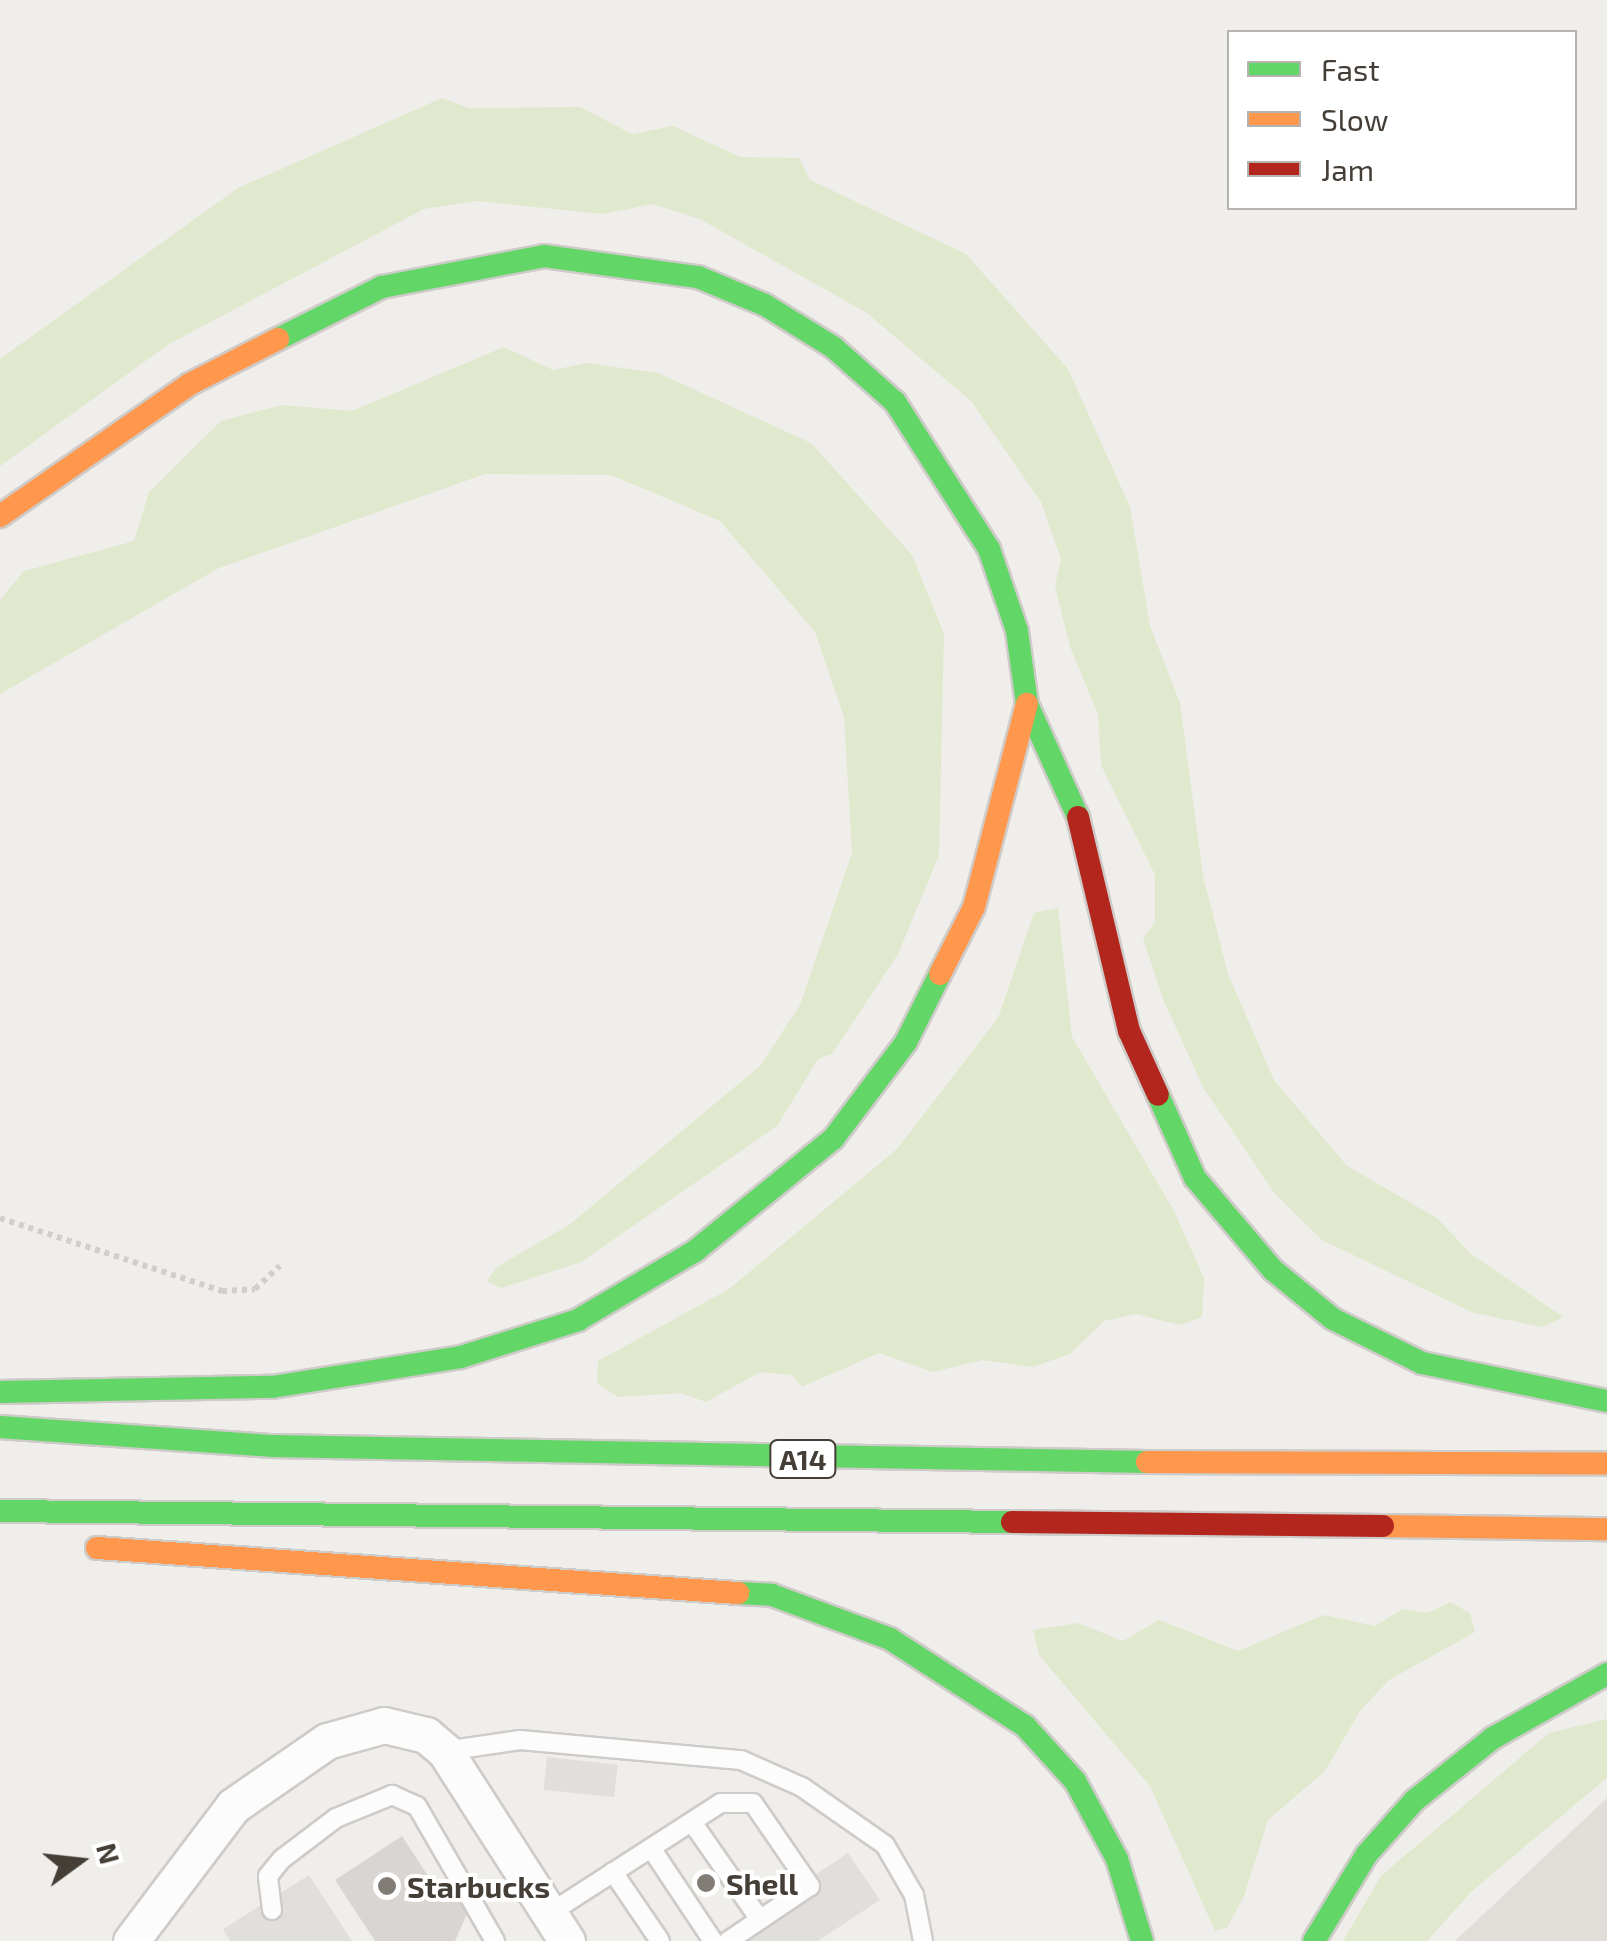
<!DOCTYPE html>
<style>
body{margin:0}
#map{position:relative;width:1607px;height:1941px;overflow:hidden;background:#f0eeeb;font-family:"Exo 2",sans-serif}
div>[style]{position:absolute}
.industrial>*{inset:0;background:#e1deda}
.green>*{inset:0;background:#e0e8cd}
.parking>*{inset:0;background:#e1dfdc;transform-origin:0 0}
.building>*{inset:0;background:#d8d5d2}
.path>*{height:6px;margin-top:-3px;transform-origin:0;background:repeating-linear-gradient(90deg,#d1cecb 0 5px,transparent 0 10px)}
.roads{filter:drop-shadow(2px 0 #cecbc8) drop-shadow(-2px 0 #cecbc8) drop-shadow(0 2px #cecbc8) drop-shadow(0 -2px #cecbc8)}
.lane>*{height:18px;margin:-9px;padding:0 9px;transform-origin:9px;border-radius:9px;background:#fdfcfc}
.street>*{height:35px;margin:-17.5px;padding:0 17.5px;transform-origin:17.5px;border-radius:17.5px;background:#fdfcfc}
.fast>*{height:22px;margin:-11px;padding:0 11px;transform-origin:11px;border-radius:11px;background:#63d668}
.slow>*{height:22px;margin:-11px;padding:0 11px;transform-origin:11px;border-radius:11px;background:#ff974d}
.jam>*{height:22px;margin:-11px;padding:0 11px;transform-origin:11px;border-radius:11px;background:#b3261e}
.dots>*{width:28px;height:28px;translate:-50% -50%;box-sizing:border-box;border:5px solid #fff;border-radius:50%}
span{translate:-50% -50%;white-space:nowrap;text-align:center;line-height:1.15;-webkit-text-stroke:8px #fff;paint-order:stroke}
.shield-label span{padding:2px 8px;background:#fff;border:2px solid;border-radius:8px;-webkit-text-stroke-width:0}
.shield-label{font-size:28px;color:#453e37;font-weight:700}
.poi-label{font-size:30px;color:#453e37;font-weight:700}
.left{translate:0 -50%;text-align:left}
.legend{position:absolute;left:1227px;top:30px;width:350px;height:180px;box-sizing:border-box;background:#fff;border:2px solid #b5b2af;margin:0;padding:12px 18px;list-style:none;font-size:30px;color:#453e37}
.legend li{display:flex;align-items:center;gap:20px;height:50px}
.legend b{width:50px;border:2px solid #b5b2af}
.north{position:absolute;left:30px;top:1811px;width:100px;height:100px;-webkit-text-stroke:8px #fff;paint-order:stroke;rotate:75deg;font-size:28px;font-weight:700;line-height:40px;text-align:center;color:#453e37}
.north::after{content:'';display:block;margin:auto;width:35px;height:45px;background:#453e37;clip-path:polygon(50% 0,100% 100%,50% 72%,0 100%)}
</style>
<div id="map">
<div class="industrial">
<div style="clip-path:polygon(1607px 1798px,1607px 1941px,1455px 1941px)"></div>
</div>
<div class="green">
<div style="clip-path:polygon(442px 98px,468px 108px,580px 107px,632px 134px,673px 126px,740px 157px,799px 158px,810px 180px,966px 254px,1068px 369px,1130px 507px,1150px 626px,1180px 703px,1203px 876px,1228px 974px,1274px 1080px,1347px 1166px,1437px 1218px,1470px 1253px,1563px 1317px,1543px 1327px,1474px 1313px,1322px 1240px,1275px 1194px,1204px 1089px,1163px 999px,1143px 938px,1155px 922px,1155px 875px,1101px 765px,1098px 714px,1070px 647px,1055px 587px,1061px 559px,1041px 502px,971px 401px,867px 313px,700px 219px,653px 204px,603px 214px,477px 201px,424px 209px,169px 344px,0 466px,0 359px,238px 188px)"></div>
<div style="clip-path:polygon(504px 347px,553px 370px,587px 363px,658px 373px,811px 443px,912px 555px,944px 634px,939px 855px,898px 954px,832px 1054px,818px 1059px,777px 1126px,581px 1262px,501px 1288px,487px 1281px,497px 1267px,569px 1225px,760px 1066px,800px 1005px,852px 853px,844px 717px,815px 632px,720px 521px,611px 475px,485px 474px,219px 568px,0 694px,0 600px,24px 571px,134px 541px,149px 492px,221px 421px,282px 405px,352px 411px)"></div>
<div style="clip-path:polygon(1058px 908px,1072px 1037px,1174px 1211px,1204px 1278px,1202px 1317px,1180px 1325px,1136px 1314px,1104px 1321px,1070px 1354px,1033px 1367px,982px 1360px,933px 1372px,879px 1353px,802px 1387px,792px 1375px,760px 1372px,706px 1402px,681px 1393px,618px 1397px,597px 1383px,598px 1361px,729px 1289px,897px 1149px,998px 1018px,1034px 913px)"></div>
<div style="clip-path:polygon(1450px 1602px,1470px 1613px,1475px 1632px,1389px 1680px,1360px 1711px,1325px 1771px,1268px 1820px,1244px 1896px,1227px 1928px,1215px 1931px,1150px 1786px,1039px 1655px,1033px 1630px,1078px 1623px,1123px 1641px,1159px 1620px,1238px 1651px,1324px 1615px,1375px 1626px,1403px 1609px,1428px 1613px)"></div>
<div style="clip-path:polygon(1607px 1719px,1607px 1778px,1473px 1890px,1427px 1941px,1343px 1941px,1381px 1876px,1549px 1733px)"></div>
</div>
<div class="parking">
<div style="left:547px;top:1757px;width:71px;height:33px;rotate:6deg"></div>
<div style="clip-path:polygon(848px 1853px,880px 1900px,818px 1941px,715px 1941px)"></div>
<div style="clip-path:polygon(309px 1875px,352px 1941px,230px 1941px,223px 1929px)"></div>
</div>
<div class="building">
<div style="clip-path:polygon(402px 1836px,443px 1899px,453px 1893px,467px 1914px,455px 1941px,375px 1941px,335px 1880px)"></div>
</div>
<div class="path">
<div style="left:0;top:1218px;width:234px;rotate:18.2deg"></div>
<div style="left:222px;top:1291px;width:33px;rotate:-3deg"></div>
<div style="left:255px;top:1289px;width:34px;rotate:-43deg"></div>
</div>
<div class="roads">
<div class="lane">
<div style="left:445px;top:1751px;width:76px;rotate:-8.3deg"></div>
<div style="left:520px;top:1740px;width:222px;rotate:5.2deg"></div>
<div style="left:741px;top:1760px;width:67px;rotate:23.9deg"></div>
<div style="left:802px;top:1787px;width:101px;rotate:34.9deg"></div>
<div style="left:885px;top:1845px;width:58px;rotate:59.9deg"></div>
<div style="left:914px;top:1895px;width:47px;rotate:78.9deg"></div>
<div style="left:692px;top:1822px;width:119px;rotate:55.2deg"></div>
<div style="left:651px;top:1848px;width:112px;rotate:56.3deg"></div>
<div style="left:613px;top:1872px;width:83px;rotate:55.7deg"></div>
<div style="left:272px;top:1910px;width:34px;rotate:-97deg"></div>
<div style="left:268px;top:1876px;width:22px;rotate:-51deg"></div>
<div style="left:282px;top:1859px;width:68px;rotate:-37.2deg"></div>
<div style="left:336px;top:1818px;width:61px;rotate:-22.3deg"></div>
<div style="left:392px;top:1795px;width:27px;rotate:24deg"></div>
<div style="left:417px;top:1806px;width:156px;rotate:60deg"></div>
<div style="left:550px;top:1913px;width:203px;rotate:-32.8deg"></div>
<div style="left:721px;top:1803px;width:32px"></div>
<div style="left:753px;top:1803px;width:101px;rotate:55.5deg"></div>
<div style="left:810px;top:1886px;width:99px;rotate:146.1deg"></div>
</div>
<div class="street">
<div style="left:131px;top:1941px;width:169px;rotate:-52.9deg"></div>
<div style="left:233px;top:1806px;width:114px;rotate:-34.7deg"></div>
<div style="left:327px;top:1741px;width:59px;rotate:-15.7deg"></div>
<div style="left:384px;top:1725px;width:43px;rotate:13.4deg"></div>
<div style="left:426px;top:1735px;width:25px;rotate:40deg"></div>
<div style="left:445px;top:1751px;width:226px;rotate:57.3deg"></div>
</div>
<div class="fast">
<div style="left:278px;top:339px;width:116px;rotate:-26.6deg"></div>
<div style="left:382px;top:287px;width:165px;rotate:-10.8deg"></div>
<div style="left:544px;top:256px;width:155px;rotate:7.8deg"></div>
<div style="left:698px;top:277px;width:73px;rotate:22.7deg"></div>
<div style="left:765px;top:305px;width:80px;rotate:31.7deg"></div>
<div style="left:833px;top:347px;width:83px;rotate:41.6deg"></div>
<div style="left:895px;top:402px;width:174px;rotate:57.4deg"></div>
<div style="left:989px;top:549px;width:87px;rotate:71.1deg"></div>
<div style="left:1017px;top:631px;width:74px;rotate:82.2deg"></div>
<div style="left:1027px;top:704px;width:124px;rotate:65.7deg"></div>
<div style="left:1158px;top:1095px;width:91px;rotate:66deg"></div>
<div style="left:1195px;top:1178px;width:121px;rotate:49.7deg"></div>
<div style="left:1273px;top:1270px;width:77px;rotate:39.2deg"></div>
<div style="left:1333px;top:1319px;width:99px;rotate:26.3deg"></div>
<div style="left:1422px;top:1363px;width:189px;rotate:11.6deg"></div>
<div style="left:0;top:1392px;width:272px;rotate:-1.1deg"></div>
<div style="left:272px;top:1387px;width:191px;rotate:-9deg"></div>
<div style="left:461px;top:1357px;width:123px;rotate:-17.5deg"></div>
<div style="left:578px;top:1320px;width:136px;rotate:-30.5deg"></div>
<div style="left:695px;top:1251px;width:178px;rotate:-39.1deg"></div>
<div style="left:833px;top:1139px;width:121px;rotate:-53deg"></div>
<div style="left:906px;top:1042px;width:76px;rotate:-63.4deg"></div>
<div style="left:0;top:1427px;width:274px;rotate:4deg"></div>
<div style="left:273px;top:1446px;width:874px;rotate:1.05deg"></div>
<div style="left:0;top:1511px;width:1012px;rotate:0.62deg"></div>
<div style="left:738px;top:1593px;width:34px;rotate:3deg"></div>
<div style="left:772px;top:1595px;width:126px;rotate:20.4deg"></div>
<div style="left:890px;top:1639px;width:161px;rotate:32.8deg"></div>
<div style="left:1025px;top:1726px;width:74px;rotate:47.7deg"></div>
<div style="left:1075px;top:1781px;width:89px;rotate:61.7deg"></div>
<div style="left:1117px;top:1859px;width:86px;rotate:73deg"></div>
<div style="left:1314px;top:1941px;width:102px;rotate:-58.7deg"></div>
<div style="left:1367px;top:1854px;width:72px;rotate:-48.4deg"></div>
<div style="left:1415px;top:1800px;width:100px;rotate:-38.5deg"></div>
<div style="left:1493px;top:1738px;width:131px;rotate:-29.3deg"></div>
</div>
<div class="slow">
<div style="left:0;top:516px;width:231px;rotate:-34.8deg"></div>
<div style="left:190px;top:384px;width:99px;rotate:-27.1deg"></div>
<div style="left:940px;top:974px;width:75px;rotate:-63.1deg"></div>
<div style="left:974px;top:907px;width:210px;rotate:-75.4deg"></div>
<div style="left:1147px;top:1462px;width:460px;rotate:0.2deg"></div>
<div style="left:1383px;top:1526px;width:224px;rotate:0.8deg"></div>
<div style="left:97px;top:1548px;width:643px;rotate:4.02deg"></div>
</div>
<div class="jam">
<div style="left:1078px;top:817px;width:220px;rotate:76.6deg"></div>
<div style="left:1129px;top:1031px;width:70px;rotate:65.6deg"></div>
<div style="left:1012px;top:1522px;width:371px;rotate:0.6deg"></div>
</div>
</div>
<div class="dots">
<div style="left:706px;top:1883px;background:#817c76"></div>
<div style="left:387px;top:1886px;background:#817c76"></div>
</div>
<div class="shield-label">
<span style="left:803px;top:1459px">A14</span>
</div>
<div class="poi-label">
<span class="left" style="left:726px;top:1883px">Shell</span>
<span class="left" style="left:407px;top:1886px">Starbucks</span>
</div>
<ul class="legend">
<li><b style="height:12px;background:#63d668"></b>Fast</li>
<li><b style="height:12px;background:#ff974d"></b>Slow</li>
<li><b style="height:12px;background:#b3261e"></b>Jam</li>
</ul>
<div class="north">N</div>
</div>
